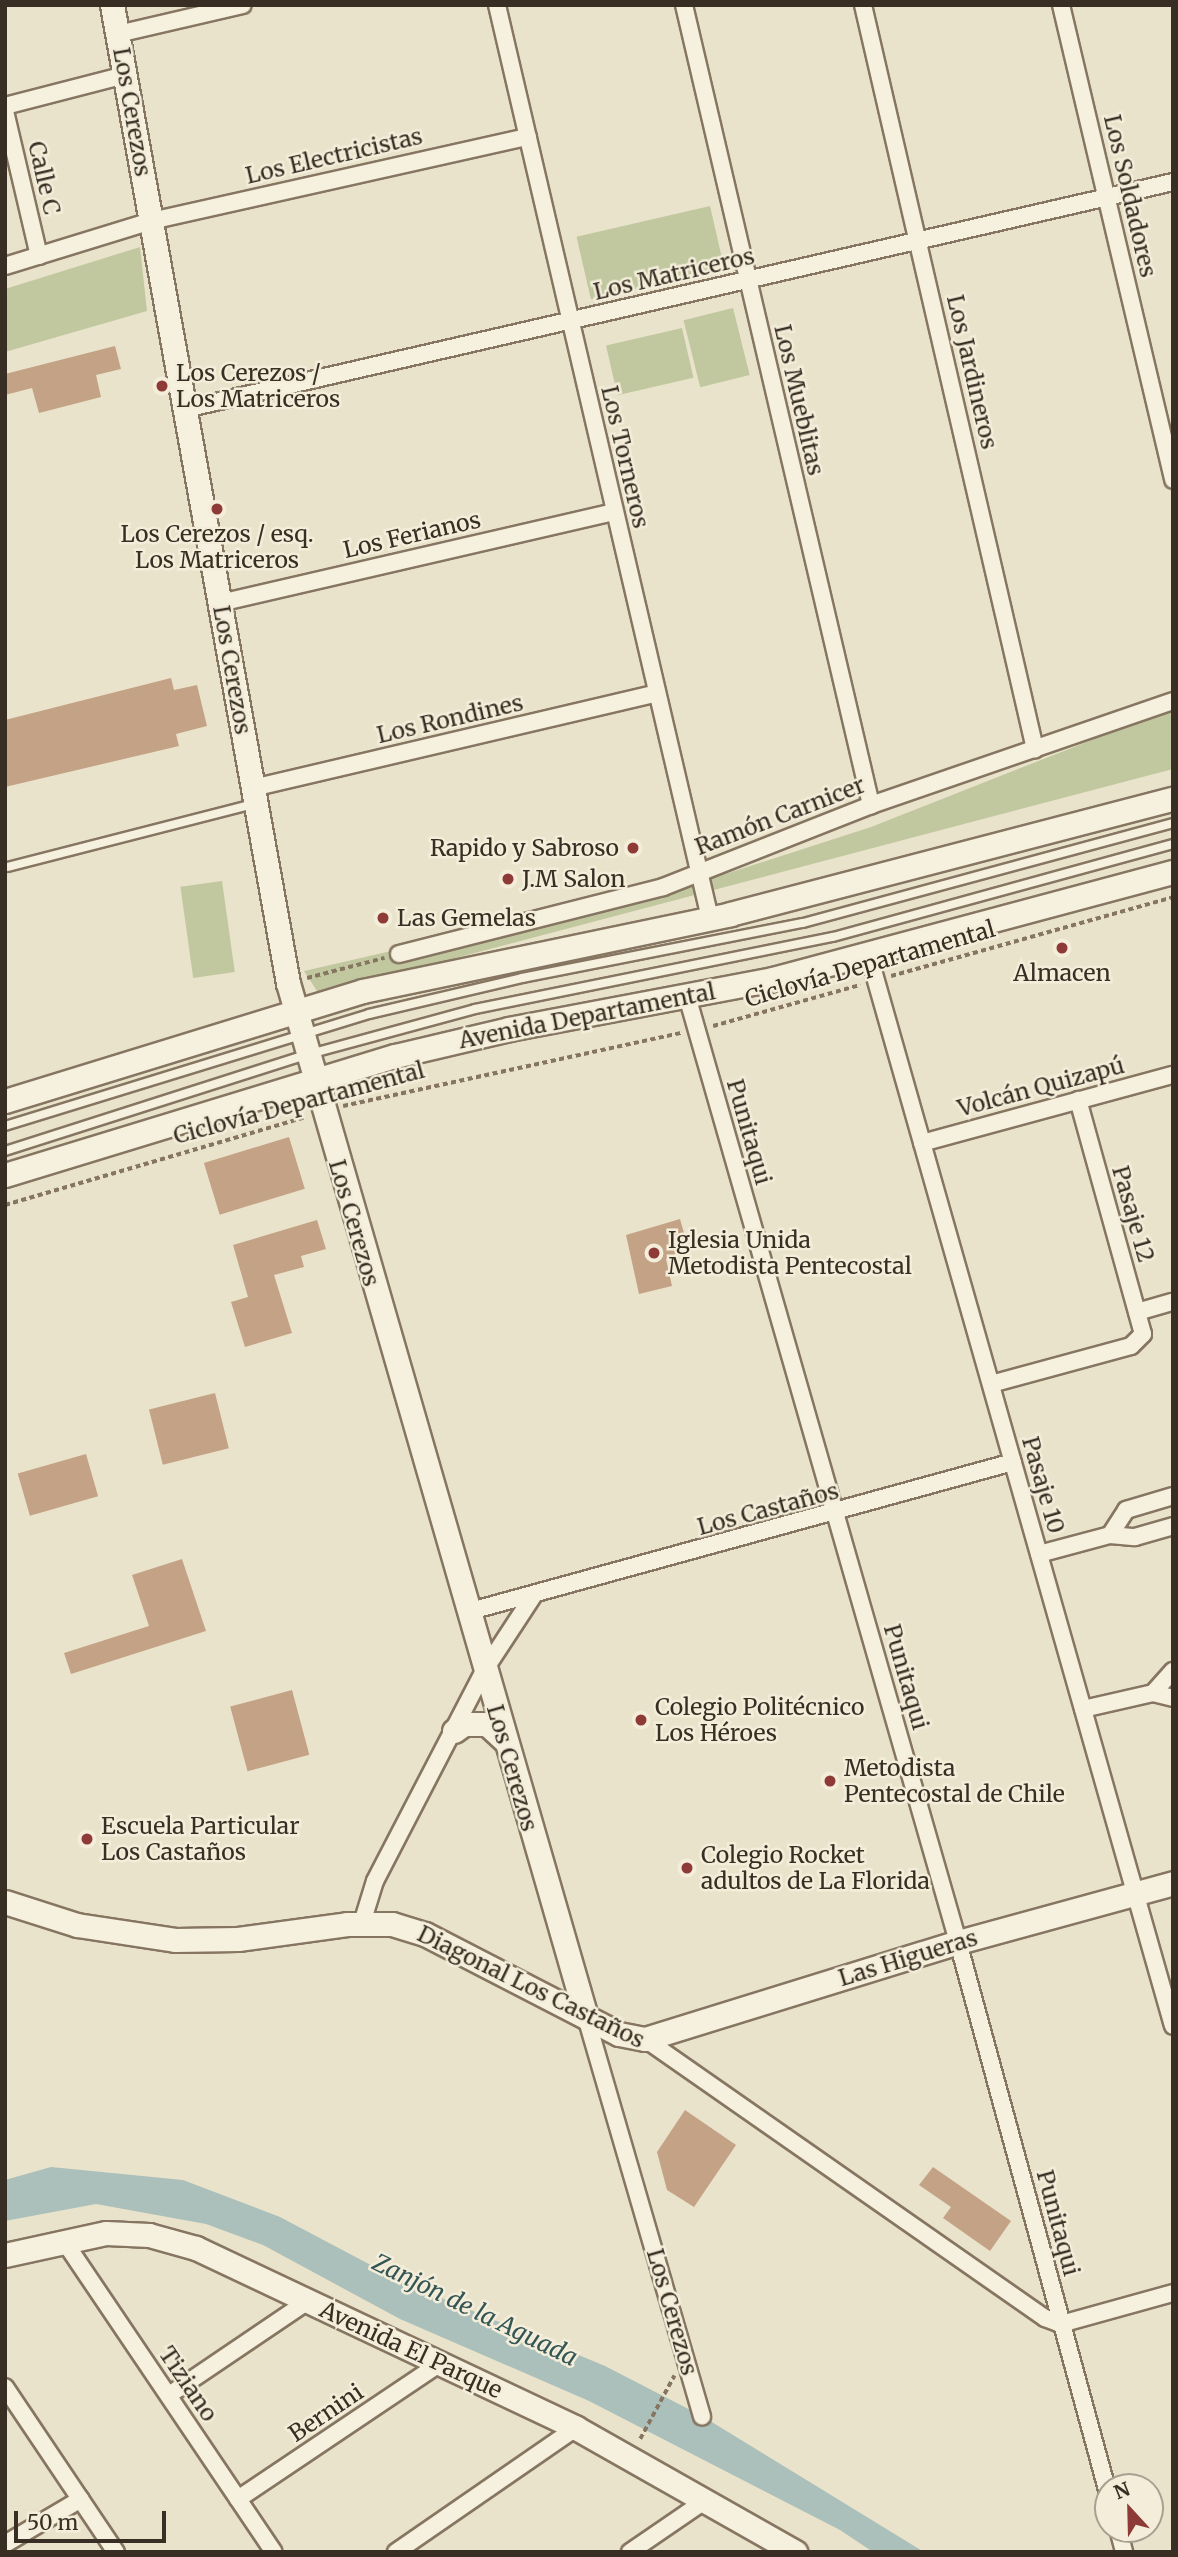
<!DOCTYPE html>
<meta charset="utf-8">
<style>
body{margin:0}
#map{position:relative;width:1178px;height:2557px;overflow:hidden;background:#eae3cb;font-family:Merriweather,serif}
div>[style]{position:absolute}
.green>*{inset:0;background:#c1c8a0;transform-origin:0 0}
.water>*{inset:0;background:#abc0bb}
.building>*{inset:0;background:#c4a285;transform-origin:0 0}
.path>*{height:3.5px;margin-top:-1.75px;transform-origin:0;background:repeating-linear-gradient(90deg,#867661 0 5px,transparent 0 8.5px)}
.roads{filter:drop-shadow(2px 0 #867661) drop-shadow(-2px 0 #867661) drop-shadow(0 2px #867661) drop-shadow(0 -2px #867661)}
.lane>*{height:8px;margin:-4px;padding:0 4px;transform-origin:4px;border-radius:4px;background:#f6f0de}
.street>*{height:16px;margin:-8px;padding:0 8px;transform-origin:8px;border-radius:8px;background:#f6f0de}
.secondary>*{height:23px;margin:-11.5px;padding:0 11.5px;transform-origin:11.5px;border-radius:11.5px;background:#f6f0de}
.dots>*{width:19px;height:19px;translate:-50% -50%;box-sizing:border-box;border:4px solid #f3edda;border-radius:50%}
span{translate:-50% -50%;white-space:nowrap;text-align:center;line-height:1.15;-webkit-text-stroke:5px #f3edda;paint-order:stroke}
.street-label{font-size:23px;color:#382e23}
.poi-label{font-size:23px;color:#382e23}
.left{translate:0 -50%;text-align:left}
.right{translate:-100% -50%;text-align:right}
.water-label{font-size:24px;color:#345655;font-style:italic}
.frame{position:absolute;inset:0;border:7px solid #382e23;pointer-events:none}
.north{position:absolute;left:1094px;top:2473px;width:70px;height:70px;box-sizing:border-box;background:#f3edda;border:2px solid #a8a191;border-radius:50%;rotate:338deg;font-size:19px;font-weight:700;line-height:28px;text-align:center;color:#382e23}
.north::after{content:'';display:block;margin:auto;width:24px;height:32px;background:#8e3b37;clip-path:polygon(50% 0,100% 100%,50% 72%,0 100%)}
.scale{position:absolute;left:14px;top:2511px;width:152px;height:32px;box-sizing:border-box;border:4px solid #382e23;border-top:0;padding-left:9px;font-size:21px;line-height:24px;white-space:nowrap;color:#382e23;-webkit-text-stroke:5px #f3edda;paint-order:stroke}
</style>
<div id="map">
<div class="green">
<div style="left:710px;top:206px;width:64px;height:137px;rotate:77deg"></div>
<div style="clip-path:polygon(140px 247px,147px 311px,5px 352px,5px 289px)"></div>
<div style="left:733px;top:308px;width:69px;height:51px;rotate:76deg"></div>
<div style="left:682px;top:328px;width:51px;height:78px;rotate:77deg"></div>
<div style="clip-path:polygon(1173px 708px,1173px 769px,319px 994px,304px 971px,719px 876px,871px 827px)"></div>
<div style="left:222px;top:881px;width:92px;height:42px;rotate:82deg"></div>
</div>
<div class="water">
<div style="clip-path:polygon(51px 2167px,183px 2180px,280px 2217px,401px 2281px,605px 2366px,702px 2416px,924px 2552px,873px 2552px,840px 2530px,589px 2401px,400px 2319px,263px 2245px,206px 2224px,96px 2204px,5px 2221px,5px 2180px)"></div>
</div>
<div class="building">
<div style="clip-path:polygon(115px 346px,121px 369px,96px 375px,101px 397px,39px 413px,32px 388px,5px 395px,5px 374px)"></div>
<div style="clip-path:polygon(171px 678px,174px 690px,197px 685px,207px 726px,176px 734px,179px 746px,5px 787px,5px 720px)"></div>
<div style="left:289px;top:1137px;width:54px;height:89px;rotate:73deg"></div>
<div style="clip-path:polygon(680px 1219px,688px 1247px,666px 1259px,672px 1286px,639px 1294px,626px 1235px)"></div>
<div style="clip-path:polygon(317px 1220px,326px 1249px,301px 1256px,304px 1267px,274px 1275px,292px 1333px,245px 1347px,231px 1302px,248px 1297px,233px 1245px)"></div>
<div style="left:215px;top:1393px;width:57px;height:68px;rotate:76deg"></div>
<div style="left:86px;top:1454px;width:44px;height:71px;rotate:74deg"></div>
<div style="clip-path:polygon(182px 1559px,206px 1631px,71px 1674px,64px 1653px,149px 1626px,132px 1575px)"></div>
<div style="left:292px;top:1690px;width:67px;height:64px;rotate:75deg"></div>
<div style="clip-path:polygon(685px 2110px,736px 2145px,694px 2207px,667px 2190px,657px 2152px)"></div>
<div style="clip-path:polygon(933px 2167px,1011px 2221px,990px 2251px,943px 2218px,951px 2207px,919px 2185px)"></div>
</div>
<div class="path">
<div style="left:891px;top:976px;width:293px;rotate:-15.6deg"></div>
<div style="left:307px;top:978px;width:80px;rotate:-14.6deg"></div>
<div style="left:713px;top:1026px;width:153px;rotate:-15.6deg"></div>
<div style="left:343px;top:1106px;width:346px;rotate:-12.2deg"></div>
<div style="left:5px;top:1205px;width:313px;rotate:-16.3deg"></div>
<div style="left:640px;top:2439px;width:72px;rotate:-61.6deg"></div>
</div>
<div class="roads">
<div class="lane">
<div style="left:8px;top:867px;width:253px;rotate:-14.4deg"></div>
<div style="left:5px;top:1126px;width:381px;rotate:-17.1deg"></div>
<div style="left:369px;top:1014px;width:157px;rotate:-13.2deg"></div>
<div style="left:522px;top:978px;width:286px;rotate:-11.1deg"></div>
<div style="left:803px;top:923px;width:383px;rotate:-15.1deg"></div>
<div style="left:5px;top:1151px;width:316px;rotate:-17.7deg"></div>
<div style="left:306px;top:1055px;width:175px;rotate:-15.2deg"></div>
<div style="left:475px;top:1009px;width:365px;rotate:-11.4deg"></div>
<div style="left:833px;top:937px;width:352px;rotate:-15.3deg"></div>
</div>
<div class="street">
<div style="left:497px;top:5px;width:938px;rotate:76.87deg"></div>
<div style="left:684px;top:5px;width:822px;rotate:76.84deg"></div>
<div style="left:863px;top:5px;width:764px;rotate:76.98deg"></div>
<div style="left:1061px;top:5px;width:488px;rotate:76.7deg"></div>
<div style="left:118px;top:34px;width:128px;rotate:-13.1deg"></div>
<div style="left:5px;top:106px;width:124px;rotate:-14.5deg"></div>
<div style="left:5px;top:111px;width:149px;rotate:76.8deg"></div>
<div style="left:5px;top:266px;width:153px;rotate:-17.1deg"></div>
<div style="left:151px;top:221px;width:386px;rotate:-12.6deg"></div>
<div style="left:185px;top:409px;width:1014px;rotate:-12.94deg"></div>
<div style="left:220px;top:603px;width:404px;rotate:-13deg"></div>
<div style="left:253px;top:788px;width:415px;rotate:-13.2deg"></div>
<div style="left:399px;top:954px;width:272px;rotate:-14.2deg"></div>
<div style="left:663px;top:887px;width:224px;rotate:-21.5deg"></div>
<div style="left:871px;top:805px;width:319px;rotate:-19deg"></div>
<div style="left:869px;top:956px;width:1112px;rotate:74.14deg"></div>
<div style="left:687px;top:996px;width:984px;rotate:74.01deg"></div>
<div style="left:958px;top:1942px;width:571px;rotate:74.77deg"></div>
<div style="left:922px;top:1143px;width:260px;rotate:-15.2deg"></div>
<div style="left:1137px;top:1312px;width:37px;rotate:-16deg"></div>
<div style="left:991px;top:1384px;width:145px;rotate:-15.2deg"></div>
<div style="left:1131px;top:1346px;width:17px;rotate:-45deg"></div>
<div style="left:1143px;top:1334px;width:243px;rotate:-105.5deg"></div>
<div style="left:1110px;top:1535px;width:25px;rotate:5deg"></div>
<div style="left:1135px;top:1537px;width:40px;rotate:-16deg"></div>
<div style="left:1039px;top:1554px;width:73px;rotate:-15deg"></div>
<div style="left:1110px;top:1535px;width:30px;rotate:-57deg"></div>
<div style="left:1126px;top:1510px;width:49px;rotate:-16.6deg"></div>
<div style="left:467px;top:1612px;width:566px;rotate:-15.36deg"></div>
<div style="left:1153px;top:1693px;width:21px;rotate:14deg"></div>
<div style="left:1083px;top:1709px;width:72px;rotate:-12.9deg"></div>
<div style="left:1153px;top:1693px;width:30px;rotate:-48deg"></div>
<div style="left:362px;top:1923px;width:44px;rotate:-72.8deg"></div>
<div style="left:375px;top:1881px;width:237px;rotate:-62.6deg"></div>
<div style="left:484px;top:1671px;width:90px;rotate:-56.8deg"></div>
<div style="left:586px;top:2017px;width:416px;rotate:73.8deg"></div>
<div style="left:645px;top:2039px;width:488px;rotate:34.9deg"></div>
<div style="left:1045px;top:2318px;width:17px;rotate:21deg"></div>
<div style="left:1061px;top:2324px;width:116px;rotate:-15.5deg"></div>
<div style="left:64px;top:2241px;width:375px;rotate:56deg"></div>
<div style="left:5px;top:2387px;width:199px;rotate:56.1deg"></div>
<div style="left:169px;top:2395px;width:168px;rotate:-34.1deg"></div>
<div style="left:238px;top:2499px;width:242px;rotate:-33.9deg"></div>
<div style="left:1118px;top:2529px;width:24px;rotate:75deg"></div>
<div style="left:5px;top:2544px;width:88px;rotate:-30.6deg"></div>
<div style="left:396px;top:2552px;width:219px;rotate:-34.6deg"></div>
<div style="left:630px;top:2552px;width:92px;rotate:-34.4deg"></div>
</div>
<div class="secondary">
<div style="left:112px;top:5px;width:994px;rotate:79.8deg"></div>
<div style="left:288px;top:983px;width:1076px;rotate:73.92deg"></div>
<div style="left:5px;top:1101px;width:375px;rotate:-17.1deg"></div>
<div style="left:363px;top:991px;width:375px;rotate:-11.8deg"></div>
<div style="left:730px;top:914px;width:458px;rotate:-14.6deg"></div>
<div style="left:5px;top:1175px;width:408px;rotate:-17deg"></div>
<div style="left:395px;top:1056px;width:117px;rotate:-13.3deg"></div>
<div style="left:509px;top:1029px;width:269px;rotate:-10.7deg"></div>
<div style="left:773px;top:979px;width:414px;rotate:-15deg"></div>
<div style="left:454px;top:1731px;width:12px;rotate:-35deg"></div>
<div style="left:464px;top:1724px;width:23px"></div>
<div style="left:487px;top:1724px;width:23px;rotate:43deg"></div>
<div style="left:5px;top:1902px;width:76px;rotate:17.7deg"></div>
<div style="left:77px;top:1925px;width:99px;rotate:8.7deg"></div>
<div style="left:175px;top:1940px;width:63px;rotate:-0.9deg"></div>
<div style="left:238px;top:1939px;width:110px;rotate:-7.8deg"></div>
<div style="left:347px;top:1924px;width:45px"></div>
<div style="left:392px;top:1924px;width:34px;rotate:17deg"></div>
<div style="left:425px;top:1934px;width:218px;rotate:27.3deg"></div>
<div style="left:619px;top:2034px;width:26px;rotate:11deg"></div>
<div style="left:645px;top:2039px;width:328px;rotate:-17.2deg"></div>
<div style="left:958px;top:1942px;width:223px;rotate:-15.3deg"></div>
<div style="left:5px;top:2255px;width:103px;rotate:-12.3deg"></div>
<div style="left:106px;top:2233px;width:43px;rotate:2.7deg"></div>
<div style="left:149px;top:2235px;width:49px;rotate:15.5deg"></div>
<div style="left:196px;top:2248px;width:420px;rotate:25.3deg"></div>
<div style="left:576px;top:2428px;width:252px;rotate:29.5deg"></div>
</div>
</div>
<div class="dots">
<div style="left:162px;top:386px;background:#8e3b37"></div>
<div style="left:217px;top:509px;background:#8e3b37"></div>
<div style="left:633px;top:848px;background:#8e3b37"></div>
<div style="left:508px;top:879px;background:#8e3b37"></div>
<div style="left:383px;top:918px;background:#8e3b37"></div>
<div style="left:1062px;top:948px;background:#8e3b37"></div>
<div style="left:654px;top:1253px;background:#8e3b37"></div>
<div style="left:641px;top:1720px;background:#8e3b37"></div>
<div style="left:830px;top:1781px;background:#8e3b37"></div>
<div style="left:87px;top:1839px;background:#8e3b37"></div>
<div style="left:687px;top:1868px;background:#8e3b37"></div>
</div>
<div class="street-label">
<span style="left:132px;top:112px;rotate:80deg">Los Cerezos</span>
<span style="left:334px;top:156px;rotate:-13deg">Los Electricistas</span>
<span style="left:44px;top:178px;rotate:77deg">Calle C</span>
<span style="left:1130px;top:196px;rotate:77deg">Los Soldadores</span>
<span style="left:674px;top:274px;rotate:-13deg">Los Matriceros</span>
<span style="left:972px;top:372px;rotate:77deg">Los Jardineros</span>
<span style="left:799px;top:400px;rotate:77deg">Los Mueblitas</span>
<span style="left:625px;top:457px;rotate:77deg">Los Torneros</span>
<span style="left:412px;top:535px;rotate:-13deg">Los Ferianos</span>
<span style="left:232px;top:670px;rotate:80deg">Los Cerezos</span>
<span style="left:450px;top:719px;rotate:-13deg">Los Rondines</span>
<span style="left:780px;top:816px;rotate:-21deg">Ramón Carnicer</span>
<span style="left:870px;top:964px;rotate:-16deg">Ciclovía Departamental</span>
<span style="left:587px;top:1016px;rotate:-11deg">Avenida Departamental</span>
<span style="left:1041px;top:1087px;rotate:-15deg">Volcán Quizapú</span>
<span style="left:299px;top:1103px;rotate:-15deg">Ciclovía Departamental</span>
<span style="left:749px;top:1132px;rotate:74deg">Punitaqui</span>
<span style="left:1133px;top:1214px;rotate:74deg">Pasaje 12</span>
<span style="left:354px;top:1223px;rotate:74deg">Los Cerezos</span>
<span style="left:1043px;top:1485px;rotate:74deg">Pasaje 10</span>
<span style="left:768px;top:1509px;rotate:-15deg">Los Castaños</span>
<span style="left:906px;top:1677px;rotate:74deg">Punitaqui</span>
<span style="left:512px;top:1768px;rotate:74deg">Los Cerezos</span>
<span style="left:908px;top:1958px;rotate:-17deg">Las Higueras</span>
<span style="left:531px;top:1987px;rotate:26deg">Diagonal Los Castaños</span>
<span style="left:1058px;top:2223px;rotate:75deg">Punitaqui</span>
<span style="left:672px;top:2312px;rotate:74deg">Los Cerezos</span>
<span style="left:411px;top:2350px;rotate:25deg">Avenida El Parque</span>
<span style="left:188px;top:2384px;rotate:56deg">Tiziano</span>
<span style="left:326px;top:2413px;rotate:-34deg">Bernini</span>
</div>
<div class="poi-label">
<span class="left" style="left:176px;top:386px">Los Cerezos /<br>Los Matriceros</span>
<span style="left:217px;top:547px">Los Cerezos / esq.<br>Los Matriceros</span>
<span class="right" style="left:619px;top:848px">Rapido y Sabroso</span>
<span class="left" style="left:522px;top:879px">J.M Salon</span>
<span class="left" style="left:397px;top:918px">Las Gemelas</span>
<span style="left:1062px;top:973px">Almacen</span>
<span class="left" style="left:668px;top:1253px">Iglesia Unida<br>Metodista Pentecostal</span>
<span class="left" style="left:655px;top:1720px">Colegio Politécnico<br>Los Héroes</span>
<span class="left" style="left:844px;top:1781px">Metodista<br>Pentecostal de Chile</span>
<span class="left" style="left:101px;top:1839px">Escuela Particular<br>Los Castaños</span>
<span class="left" style="left:701px;top:1868px">Colegio Rocket<br>adultos de La Florida</span>
</div>
<div class="water-label">
<span style="left:475px;top:2310px;rotate:26deg">Zanjón de la Aguada</span>
</div>
<div class="frame"></div>
<div class="north">N</div>
<div class="scale">50 m</div>
</div>
